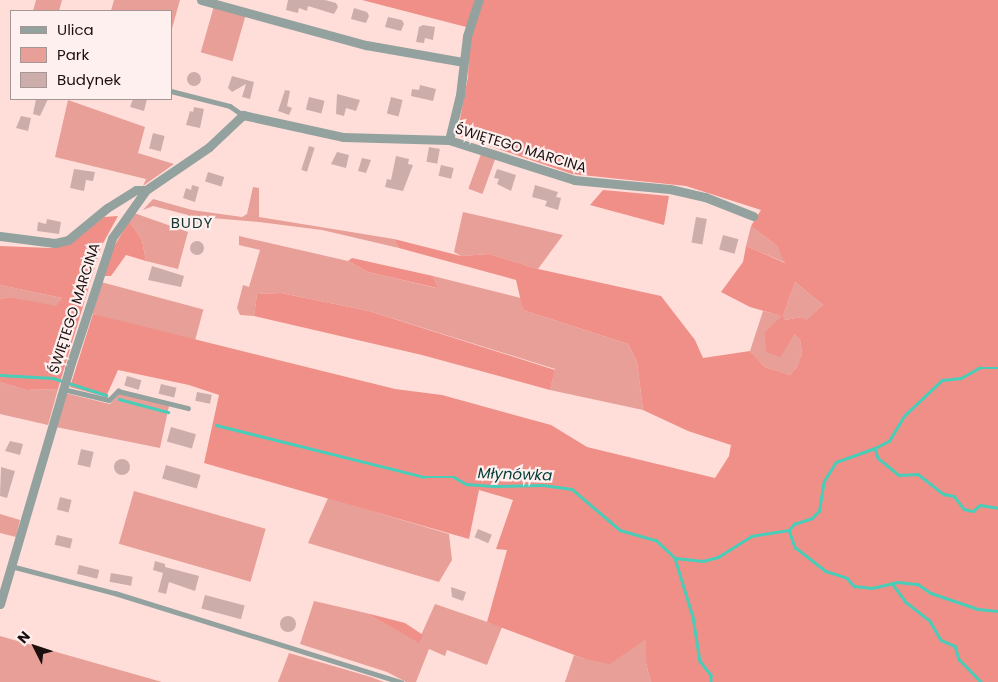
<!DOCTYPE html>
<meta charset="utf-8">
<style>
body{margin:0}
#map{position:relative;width:998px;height:682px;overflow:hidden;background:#ffdeda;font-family:Poppins,sans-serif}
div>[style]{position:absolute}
.green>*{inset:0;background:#e79f98;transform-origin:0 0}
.forest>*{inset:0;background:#ef8f87}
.stream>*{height:2.5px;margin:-1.25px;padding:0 1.25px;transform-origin:1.25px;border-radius:1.25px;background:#49cdb9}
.building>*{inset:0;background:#cdadaa;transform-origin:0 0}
.round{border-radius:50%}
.lane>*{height:4.5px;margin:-2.25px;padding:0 2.25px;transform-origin:2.25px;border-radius:2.25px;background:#93a29e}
.street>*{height:9px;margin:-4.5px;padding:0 4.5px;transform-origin:4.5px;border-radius:4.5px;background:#93a29e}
span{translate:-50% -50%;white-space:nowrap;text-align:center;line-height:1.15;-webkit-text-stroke:4.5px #fef0ef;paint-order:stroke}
.street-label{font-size:14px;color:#1b100f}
.neighbourhood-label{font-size:15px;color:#143530;letter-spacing:1px}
.water-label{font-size:15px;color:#003c34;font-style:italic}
.legend{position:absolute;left:10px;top:10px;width:162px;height:90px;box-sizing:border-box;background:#fef0ef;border:1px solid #a39695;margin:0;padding:6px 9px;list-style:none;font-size:15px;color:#1b100f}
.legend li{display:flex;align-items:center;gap:10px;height:25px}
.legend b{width:25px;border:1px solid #a39695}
.north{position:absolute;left:10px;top:622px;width:50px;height:50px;-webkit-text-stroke:4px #fef0ef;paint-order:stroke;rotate:311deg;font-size:14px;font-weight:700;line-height:20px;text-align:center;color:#1b100f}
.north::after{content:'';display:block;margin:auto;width:18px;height:22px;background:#1b100f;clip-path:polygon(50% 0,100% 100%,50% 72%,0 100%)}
</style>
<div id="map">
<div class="green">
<div style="clip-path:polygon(36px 0,62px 0,59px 11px,33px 11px)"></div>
<div style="clip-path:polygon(114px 0,180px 0,171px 32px,171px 11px,111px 11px)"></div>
<div style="left:214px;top:6px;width:33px;height:48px;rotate:16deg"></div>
<div style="clip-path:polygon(68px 100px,145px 127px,138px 153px,174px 164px,143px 186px,146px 179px,55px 157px)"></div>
<div style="left:481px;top:154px;width:15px;height:37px;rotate:20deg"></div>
<div style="clip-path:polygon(253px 187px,259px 188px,259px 217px,394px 239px,399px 248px,322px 230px,259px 222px,200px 217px,196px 226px,187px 224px,188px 215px,153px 206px,143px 210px,153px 199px,192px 210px,242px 217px,247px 214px)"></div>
<div style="clip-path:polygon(463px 212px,563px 235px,538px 269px,489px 254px,461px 256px,454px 252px)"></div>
<div style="clip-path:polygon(134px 213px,188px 232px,178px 269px,146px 261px,142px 240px,129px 221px)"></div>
<div style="clip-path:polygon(751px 226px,777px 246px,786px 263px,746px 246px)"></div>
<div style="clip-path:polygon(239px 236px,348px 261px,368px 272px,436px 288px,433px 276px,521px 298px,523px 310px,628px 344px,637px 362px,643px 410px,550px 390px,555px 369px,369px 311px,281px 293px,257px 294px,254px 316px,240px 315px,237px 308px,243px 285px,249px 287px,260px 250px,239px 245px)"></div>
<div style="left:101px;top:282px;width:106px;height:33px;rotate:15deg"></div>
<div style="clip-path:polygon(795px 282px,823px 305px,807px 321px,801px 317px,785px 320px,783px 317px,781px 357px,793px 333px,800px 340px,802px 353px,797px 367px,790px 375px,765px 367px,750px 351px,763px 311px,783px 316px)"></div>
<div style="clip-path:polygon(0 285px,62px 298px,56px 307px,10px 297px,0 299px)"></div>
<div style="clip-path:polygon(0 382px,26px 390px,58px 389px,48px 425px,0 414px)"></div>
<div style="clip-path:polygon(65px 393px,110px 404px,120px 393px,169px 406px,160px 448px,56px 427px)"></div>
<div style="left:134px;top:491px;width:137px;height:55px;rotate:16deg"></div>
<div style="clip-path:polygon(328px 498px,449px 534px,452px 560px,439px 582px,308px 543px)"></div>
<div style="clip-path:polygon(0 514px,20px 520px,16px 537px,0 533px)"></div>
<div style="clip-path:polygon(314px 601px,366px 613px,418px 642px,435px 604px,502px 627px,487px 665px,447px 650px,445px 656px,429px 649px,416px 682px,406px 682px,387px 672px,300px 644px)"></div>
<div style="clip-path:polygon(0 636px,162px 682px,164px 682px,0 682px)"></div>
<div style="clip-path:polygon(646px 638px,646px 663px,651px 682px,565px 682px,574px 655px,585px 659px)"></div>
<div style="clip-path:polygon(289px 653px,371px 677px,384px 682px,278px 682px)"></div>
</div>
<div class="forest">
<div style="clip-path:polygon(evenodd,362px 0,998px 0,998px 682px,651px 682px,646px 663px,646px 639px,610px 664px,585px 659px,487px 622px,507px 550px,496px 549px,513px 500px,479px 490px,469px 539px,204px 463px,219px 395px,189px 385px,118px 370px,106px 397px,70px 387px,93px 314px,395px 389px,442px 395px,551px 425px,587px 447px,715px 478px,729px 456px,731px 445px,688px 431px,643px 410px,637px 362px,628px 344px,523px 310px,516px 280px,399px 248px,394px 239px,461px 256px,489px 254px,538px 269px,661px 296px,695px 340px,703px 358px,750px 351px,765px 367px,790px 375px,797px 367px,802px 353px,800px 340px,794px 334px,781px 357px,766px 352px,765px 332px,782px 316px,750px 307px,721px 292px,743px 262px,746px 246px,785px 263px,777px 246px,751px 226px,761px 210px,686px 186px,572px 174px,457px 135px,468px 77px,470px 28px,362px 0,795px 282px,823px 305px,807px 320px,801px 317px,785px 320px,783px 316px,795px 282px)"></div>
<div style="clip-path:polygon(603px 190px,669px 196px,664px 225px,590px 205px)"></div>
<div style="clip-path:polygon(118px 216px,101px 247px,58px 389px,26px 390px,0 382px,0 299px,10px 297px,56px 306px,62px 298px,0 285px,0 246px,50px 248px,70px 244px,104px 217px)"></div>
<div style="clip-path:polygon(129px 221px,142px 240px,146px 261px,126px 255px,111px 276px,103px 276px,112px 250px)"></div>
<div style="clip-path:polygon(352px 258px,433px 276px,437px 288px,368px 272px,348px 261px)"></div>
<div style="clip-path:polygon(281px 293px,369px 311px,555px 370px,550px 390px,422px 355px,254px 316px,257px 294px)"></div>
<div style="clip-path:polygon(366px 613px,405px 623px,423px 635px,419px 643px)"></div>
</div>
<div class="stream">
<div style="left:0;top:375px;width:53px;rotate:3.2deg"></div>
<div style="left:53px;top:378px;width:56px;rotate:17.8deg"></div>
<div style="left:119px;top:399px;width:51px;rotate:14.9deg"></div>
<div style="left:216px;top:425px;width:214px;rotate:14deg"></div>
<div style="left:424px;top:477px;width:30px"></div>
<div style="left:454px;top:477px;width:14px;rotate:30deg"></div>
<div style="left:466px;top:484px;width:27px;rotate:4deg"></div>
<div style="left:493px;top:486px;width:50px;rotate:-1.1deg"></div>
<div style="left:543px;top:485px;width:29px;rotate:8deg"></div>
<div style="left:572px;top:489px;width:63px;rotate:40.5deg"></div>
<div style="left:620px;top:530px;width:37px;rotate:16deg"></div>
<div style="left:656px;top:540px;width:26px;rotate:43deg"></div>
<div style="left:675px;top:558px;width:28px;rotate:6deg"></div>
<div style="left:703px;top:561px;width:16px;rotate:-15deg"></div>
<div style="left:718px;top:557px;width:39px;rotate:-32deg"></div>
<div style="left:751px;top:536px;width:38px;rotate:-9deg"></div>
<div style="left:789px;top:530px;width:18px;rotate:71deg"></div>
<div style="left:795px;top:547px;width:39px;rotate:38deg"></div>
<div style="left:826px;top:571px;width:22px;rotate:18deg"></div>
<div style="left:847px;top:578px;width:11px;rotate:49deg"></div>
<div style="left:854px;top:586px;width:18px;rotate:6deg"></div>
<div style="left:872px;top:588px;width:27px;rotate:-13deg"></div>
<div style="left:898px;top:582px;width:20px;rotate:6deg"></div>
<div style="left:918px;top:584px;width:16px;rotate:35deg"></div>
<div style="left:931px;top:593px;width:50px;rotate:18.8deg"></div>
<div style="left:978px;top:609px;width:20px;rotate:6deg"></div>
<div style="left:875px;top:448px;width:16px;rotate:-27deg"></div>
<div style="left:889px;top:441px;width:29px;rotate:-59deg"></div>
<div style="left:904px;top:416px;width:52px;rotate:-43.5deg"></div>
<div style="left:942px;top:380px;width:19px;rotate:-6deg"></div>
<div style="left:961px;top:378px;width:21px;rotate:-29deg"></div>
<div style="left:979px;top:368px;width:19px"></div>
<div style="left:789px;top:530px;width:8px;rotate:-50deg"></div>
<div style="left:794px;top:524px;width:19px;rotate:-18deg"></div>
<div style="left:812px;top:518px;width:10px;rotate:-45deg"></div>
<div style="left:819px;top:511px;width:30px;rotate:-81deg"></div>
<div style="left:824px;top:481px;width:22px;rotate:-58deg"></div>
<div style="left:836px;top:462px;width:41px;rotate:-19.7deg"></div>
<div style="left:875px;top:448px;width:10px;rotate:73deg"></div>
<div style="left:878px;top:458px;width:27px;rotate:39deg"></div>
<div style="left:899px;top:475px;width:19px;rotate:-3deg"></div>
<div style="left:918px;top:474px;width:33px;rotate:38deg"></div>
<div style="left:944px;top:494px;width:10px;rotate:11deg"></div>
<div style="left:954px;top:496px;width:16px;rotate:52deg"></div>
<div style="left:964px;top:509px;width:9px;rotate:13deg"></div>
<div style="left:973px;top:511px;width:9px;rotate:-41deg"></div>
<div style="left:980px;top:505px;width:18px;rotate:9deg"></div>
<div style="left:675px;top:558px;width:62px;rotate:73deg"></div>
<div style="left:693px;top:617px;width:45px;rotate:81deg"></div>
<div style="left:700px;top:661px;width:18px;rotate:52deg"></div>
<div style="left:711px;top:675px;width:7px;rotate:90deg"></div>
<div style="left:892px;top:583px;width:24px;rotate:54deg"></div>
<div style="left:906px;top:602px;width:31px;rotate:38deg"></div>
<div style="left:930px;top:621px;width:22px;rotate:60deg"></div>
<div style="left:941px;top:640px;width:15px;rotate:23deg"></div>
<div style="left:955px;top:646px;width:14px;rotate:73deg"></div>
<div style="left:959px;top:659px;width:32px;rotate:46deg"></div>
</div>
<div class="building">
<div style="clip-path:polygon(288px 0,325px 0,336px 3px,338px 7px,334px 14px,308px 6px,307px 11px,299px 8px,298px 13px,286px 10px)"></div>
<div style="clip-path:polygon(354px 8px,367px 12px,369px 16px,366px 23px,351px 19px)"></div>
<div style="clip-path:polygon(388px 17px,402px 20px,404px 24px,401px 31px,385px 27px)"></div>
<div style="clip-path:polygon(423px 25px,435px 27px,433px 40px,425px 38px,424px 43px,416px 42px,419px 27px)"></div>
<div class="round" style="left:187px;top:72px;width:14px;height:14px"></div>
<div style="clip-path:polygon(232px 76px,254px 82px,250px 99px,242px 97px,246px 84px,232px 92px,228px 88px)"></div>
<div style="clip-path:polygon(420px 85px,436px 89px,433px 101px,411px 96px,412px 89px,419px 90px)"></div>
<div style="clip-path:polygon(285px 90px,290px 91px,287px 106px,292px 108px,289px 115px,278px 111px)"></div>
<div style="clip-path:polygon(337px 94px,360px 100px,356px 111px,346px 108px,344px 116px,336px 114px)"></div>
<div style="left:309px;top:97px;width:16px;height:13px;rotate:14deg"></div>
<div style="left:391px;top:97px;width:12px;height:17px;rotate:14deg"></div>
<div style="clip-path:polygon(36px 99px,48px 99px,40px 116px,33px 114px)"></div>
<div style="clip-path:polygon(133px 99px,147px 99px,144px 111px,130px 107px)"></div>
<div style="clip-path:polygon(194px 107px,204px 109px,200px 128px,186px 125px,190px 111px,193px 112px)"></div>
<div style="clip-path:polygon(21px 116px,31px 118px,28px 131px,16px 128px)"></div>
<div style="left:153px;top:133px;width:12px;height:16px;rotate:14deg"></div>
<div style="left:309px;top:146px;width:6px;height:25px;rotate:18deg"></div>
<div style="left:429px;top:147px;width:11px;height:15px;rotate:10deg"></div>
<div style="clip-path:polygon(337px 152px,349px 155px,346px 168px,331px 164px)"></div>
<div style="clip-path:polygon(396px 156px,409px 159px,408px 164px,413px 165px,403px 191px,385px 187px,387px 179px,391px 180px)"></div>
<div style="clip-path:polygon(362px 158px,371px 160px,366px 173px,358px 171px)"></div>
<div style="left:441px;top:165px;width:13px;height:11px;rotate:13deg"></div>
<div style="clip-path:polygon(74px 169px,95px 172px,93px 181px,86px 180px,84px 191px,70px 188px)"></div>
<div style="clip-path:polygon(497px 169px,516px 175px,511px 191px,497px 184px,499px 179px,494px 178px)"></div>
<div style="left:208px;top:172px;width:17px;height:10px;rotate:17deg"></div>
<div style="clip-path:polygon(192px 185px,199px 187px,195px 202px,183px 198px,186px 188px,191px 190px)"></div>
<div style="clip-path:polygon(535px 185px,558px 192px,556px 197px,561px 198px,558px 210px,545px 206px,547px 201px,532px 197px)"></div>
<div style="left:696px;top:217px;width:11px;height:26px;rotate:10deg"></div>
<div style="clip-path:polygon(47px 219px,61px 222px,59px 234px,37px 231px,38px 222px,46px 224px)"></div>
<div style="left:723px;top:235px;width:16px;height:15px;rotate:15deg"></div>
<div class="round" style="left:190px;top:241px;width:14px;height:14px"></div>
<div style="clip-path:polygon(152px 266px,184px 276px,181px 287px,148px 280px)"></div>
<div style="left:127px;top:376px;width:15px;height:10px;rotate:16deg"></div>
<div style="left:161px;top:384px;width:16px;height:10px;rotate:14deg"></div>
<div style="left:197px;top:392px;width:15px;height:9px;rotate:11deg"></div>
<div style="left:171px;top:427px;width:26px;height:15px;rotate:16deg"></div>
<div style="clip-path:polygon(10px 441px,23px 444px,20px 455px,5px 451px)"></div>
<div style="left:81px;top:449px;width:13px;height:16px;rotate:13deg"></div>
<div class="round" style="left:114px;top:459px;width:16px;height:16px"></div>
<div style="left:166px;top:465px;width:36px;height:14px;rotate:16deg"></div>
<div style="clip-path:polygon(1px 467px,15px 471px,7px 498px,0 496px)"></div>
<div style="left:60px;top:497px;width:12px;height:13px;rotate:14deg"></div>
<div style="left:478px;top:529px;width:15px;height:9px;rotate:23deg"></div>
<div style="left:57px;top:535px;width:16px;height:10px;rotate:14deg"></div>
<div style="clip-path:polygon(155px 561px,165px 564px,165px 567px,199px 576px,195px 591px,169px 582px,166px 594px,158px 592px,163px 573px,153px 570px)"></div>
<div style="left:79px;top:565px;width:21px;height:9px;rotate:14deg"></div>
<div style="left:111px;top:573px;width:22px;height:9px;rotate:10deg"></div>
<div style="clip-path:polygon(451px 587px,466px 592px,463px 601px,452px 597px)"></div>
<div style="left:205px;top:595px;width:41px;height:14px;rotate:15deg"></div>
<div class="round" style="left:280px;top:616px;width:16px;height:16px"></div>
</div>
<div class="lane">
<div style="left:171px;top:91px;width:61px;rotate:14.3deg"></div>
<div style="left:230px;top:106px;width:16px;rotate:35deg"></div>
<div style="left:63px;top:389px;width:47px;rotate:13.4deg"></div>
<div style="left:109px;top:400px;width:13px;rotate:-45deg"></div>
<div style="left:118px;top:391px;width:72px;rotate:13.7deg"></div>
<div style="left:11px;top:566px;width:107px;rotate:14.6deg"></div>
<div style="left:115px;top:593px;width:300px;rotate:17.3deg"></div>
</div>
<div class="street">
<div style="left:201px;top:0;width:171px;rotate:15.3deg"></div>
<div style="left:366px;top:45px;width:98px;rotate:9.9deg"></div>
<div style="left:449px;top:140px;width:46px;rotate:-76.3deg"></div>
<div style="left:460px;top:95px;width:59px;rotate:-83.2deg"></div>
<div style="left:467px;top:36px;width:38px;rotate:-72deg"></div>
<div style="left:0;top:236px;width:55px;rotate:7.3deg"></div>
<div style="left:55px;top:243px;width:13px;rotate:-13deg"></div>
<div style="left:68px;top:240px;width:50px;rotate:-39.4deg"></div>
<div style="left:107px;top:208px;width:34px;rotate:-32deg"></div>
<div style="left:136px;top:190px;width:10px"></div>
<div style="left:0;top:604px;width:245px;rotate:-73.6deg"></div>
<div style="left:69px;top:369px;width:138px;rotate:-71.8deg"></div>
<div style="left:112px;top:238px;width:59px;rotate:-54.7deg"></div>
<div style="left:146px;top:190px;width:76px;rotate:-34.3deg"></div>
<div style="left:209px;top:147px;width:47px;rotate:-43.3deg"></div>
<div style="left:243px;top:115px;width:102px;rotate:12.4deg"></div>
<div style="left:343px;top:137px;width:106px;rotate:1.6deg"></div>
<div style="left:449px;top:140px;width:131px;rotate:17.7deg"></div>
<div style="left:574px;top:180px;width:96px;rotate:5.4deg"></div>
<div style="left:670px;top:189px;width:36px;rotate:13deg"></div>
<div style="left:705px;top:197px;width:52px;rotate:21.6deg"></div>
</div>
<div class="street-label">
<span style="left:521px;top:148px;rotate:17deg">ŚWIĘTEGO MARCINA</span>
<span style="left:74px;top:308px;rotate:-72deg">ŚWIĘTEGO MARCINA</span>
</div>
<div class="neighbourhood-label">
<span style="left:192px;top:223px">BUDY</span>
</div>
<div class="water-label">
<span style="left:515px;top:474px;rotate:2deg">Młynówka</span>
</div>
<ul class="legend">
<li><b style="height:6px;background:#93a29e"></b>Ulica</li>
<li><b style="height:14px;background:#e79f98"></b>Park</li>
<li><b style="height:14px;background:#cdadaa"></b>Budynek</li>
</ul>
<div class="north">N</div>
</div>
